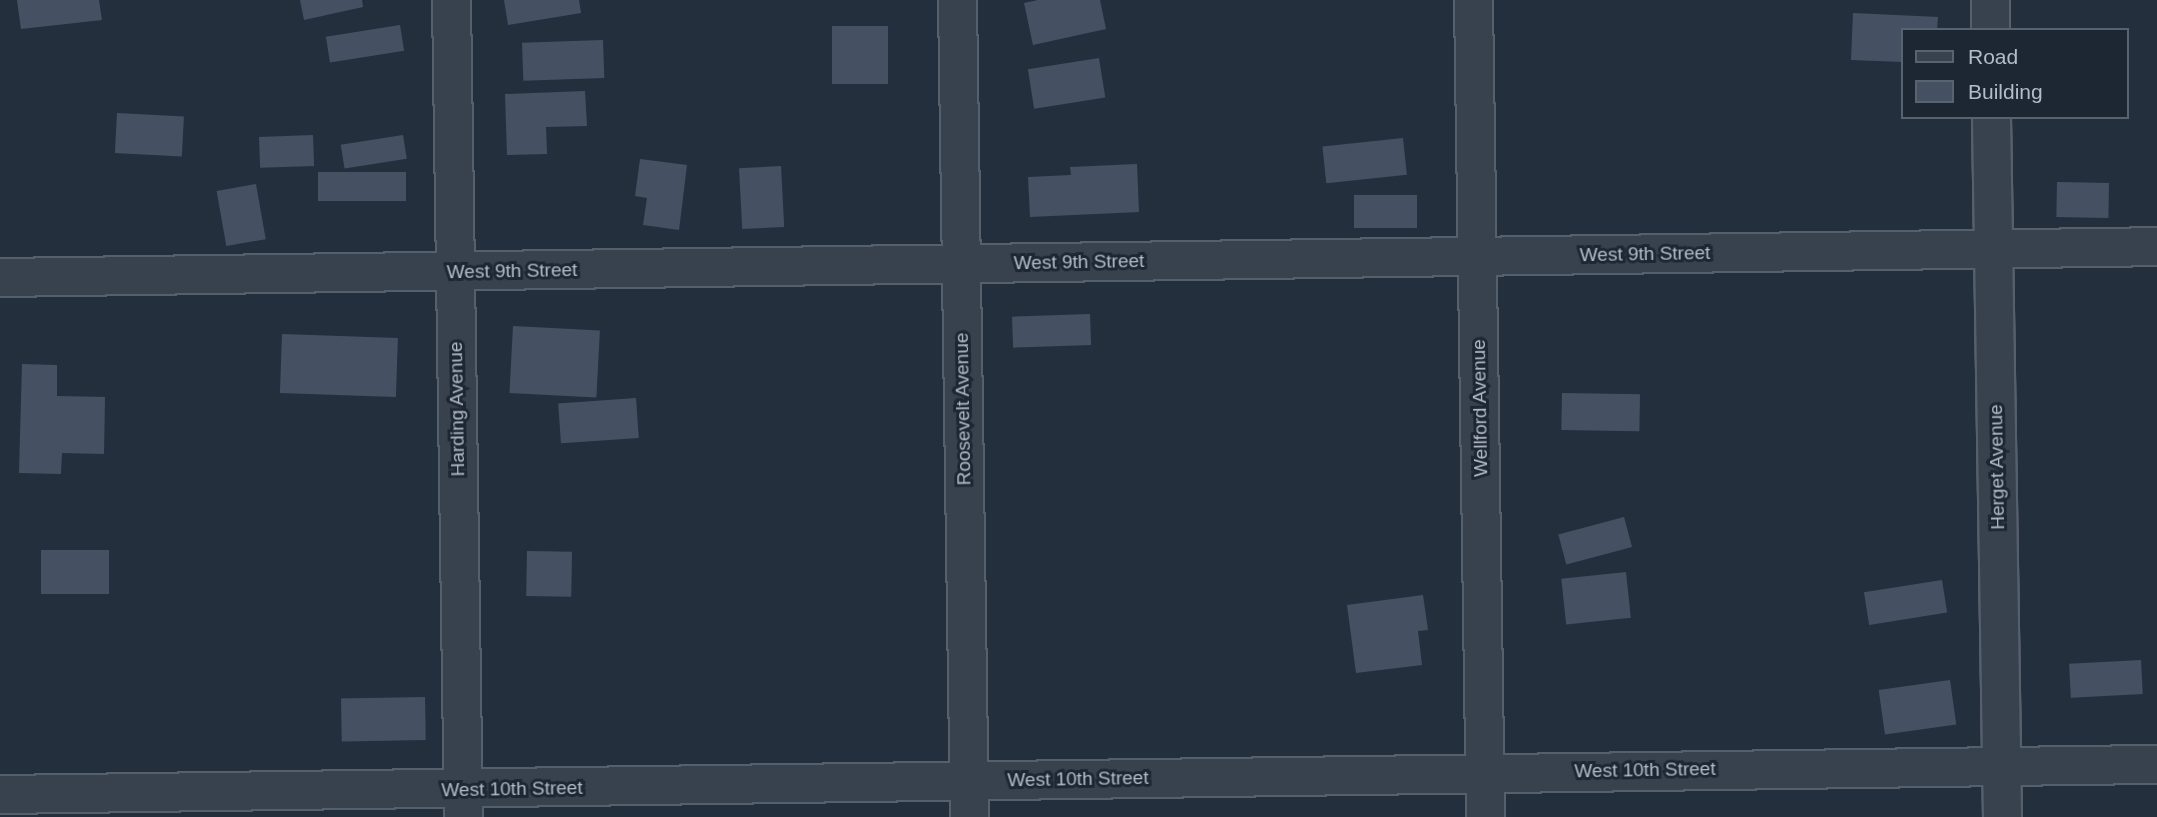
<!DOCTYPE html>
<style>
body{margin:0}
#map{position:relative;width:2157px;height:817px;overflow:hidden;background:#242f3e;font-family:Arial,sans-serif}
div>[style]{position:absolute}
.building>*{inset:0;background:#455162;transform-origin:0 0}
.roads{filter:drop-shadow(2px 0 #565f6c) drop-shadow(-2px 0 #565f6c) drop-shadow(0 2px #565f6c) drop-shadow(0 -2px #565f6c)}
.street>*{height:37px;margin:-18.5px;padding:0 18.5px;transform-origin:18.5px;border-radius:18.5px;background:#38414e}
span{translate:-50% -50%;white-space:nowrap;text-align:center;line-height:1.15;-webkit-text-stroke:6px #1d2633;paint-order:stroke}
.street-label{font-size:19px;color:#b4bcc9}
.legend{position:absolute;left:1901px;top:28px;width:228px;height:91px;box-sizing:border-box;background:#1d2633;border:2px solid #59626f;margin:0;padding:9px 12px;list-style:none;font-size:21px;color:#b4bcc9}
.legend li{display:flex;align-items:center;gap:14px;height:35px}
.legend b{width:35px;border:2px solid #59626f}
</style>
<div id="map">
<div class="building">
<div style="clip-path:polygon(17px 0,99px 0,102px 20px,21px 29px)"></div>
<div style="clip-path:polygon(300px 0,362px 0,363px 7px,304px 20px)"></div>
<div style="clip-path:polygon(504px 0,579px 0,581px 13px,508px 25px)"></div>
<div style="clip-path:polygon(1038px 0,1100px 0,1106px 29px,1033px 45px,1024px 3px)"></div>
<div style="clip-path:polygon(1853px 13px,1938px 17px,1937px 30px,1903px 30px,1903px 62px,1851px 60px)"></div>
<div style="left:400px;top:25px;width:26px;height:75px;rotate:81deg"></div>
<div style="left:832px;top:26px;width:56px;height:58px"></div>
<div style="left:603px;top:40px;width:38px;height:81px;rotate:88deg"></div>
<div style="left:1099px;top:58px;width:40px;height:72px;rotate:81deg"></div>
<div style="clip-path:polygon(585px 91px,587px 126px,546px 127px,547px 154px,507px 155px,505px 94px)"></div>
<div style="left:117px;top:113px;width:67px;height:40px;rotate:3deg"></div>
<div style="left:313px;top:135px;width:31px;height:54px;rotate:88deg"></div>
<div style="left:403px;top:135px;width:24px;height:63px;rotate:81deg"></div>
<div style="left:1403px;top:138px;width:37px;height:81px;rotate:84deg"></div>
<div style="clip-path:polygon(640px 159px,687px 165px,679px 230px,643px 225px,647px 198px,635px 196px)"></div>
<div style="clip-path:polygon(1137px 164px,1139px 212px,1030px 217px,1028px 177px,1071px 175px,1070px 167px)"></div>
<div style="left:781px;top:166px;width:61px;height:42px;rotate:87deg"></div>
<div style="left:406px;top:172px;width:29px;height:88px;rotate:90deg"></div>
<div style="left:2057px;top:182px;width:52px;height:35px;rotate:1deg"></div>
<div style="left:256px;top:184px;width:56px;height:40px;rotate:80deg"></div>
<div style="left:1417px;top:195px;width:33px;height:63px;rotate:90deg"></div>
<div style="left:1090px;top:314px;width:31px;height:78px;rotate:88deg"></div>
<div style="left:513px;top:326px;width:87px;height:67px;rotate:3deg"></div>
<div style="left:282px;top:334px;width:116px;height:59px;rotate:2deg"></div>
<div style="clip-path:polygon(22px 364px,57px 365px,57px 396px,105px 397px,104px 454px,62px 453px,61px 474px,19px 473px)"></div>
<div style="left:1562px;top:393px;width:78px;height:37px;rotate:1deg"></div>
<div style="left:636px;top:398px;width:40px;height:78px;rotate:86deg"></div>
<div style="left:1624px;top:517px;width:31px;height:68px;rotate:75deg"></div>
<div style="left:109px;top:550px;width:44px;height:68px;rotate:90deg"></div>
<div style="left:527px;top:551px;width:45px;height:45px;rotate:1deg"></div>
<div style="left:1626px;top:572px;width:46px;height:65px;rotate:84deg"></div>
<div style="left:1942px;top:580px;width:33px;height:79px;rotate:81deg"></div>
<div style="clip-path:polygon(1423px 595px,1428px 630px,1418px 631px,1422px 665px,1356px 673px,1347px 605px)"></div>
<div style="left:2141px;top:660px;width:34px;height:72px;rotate:87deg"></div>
<div style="left:1950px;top:680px;width:45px;height:72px;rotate:82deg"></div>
<div style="left:425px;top:697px;width:43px;height:84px;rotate:89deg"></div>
</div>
<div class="roads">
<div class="street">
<div style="left:451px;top:0;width:817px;rotate:89.16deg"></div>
<div style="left:957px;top:0;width:817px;rotate:89.16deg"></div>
<div style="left:1473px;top:0;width:817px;rotate:89.16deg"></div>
<div style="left:1990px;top:0;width:30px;rotate:90deg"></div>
<div style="left:1991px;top:117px;width:700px;rotate:89.1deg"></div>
<div style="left:0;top:277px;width:2157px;rotate:-0.82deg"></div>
<div style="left:0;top:794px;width:2157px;rotate:-0.8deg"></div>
</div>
</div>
<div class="street-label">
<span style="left:1645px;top:254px;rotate:-1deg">West 9th Street</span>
<span style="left:1079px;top:262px;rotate:-1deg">West 9th Street</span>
<span style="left:512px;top:271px;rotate:-1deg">West 9th Street</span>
<span style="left:1480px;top:408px;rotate:-91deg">Wellford Avenue</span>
<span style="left:457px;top:409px;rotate:-91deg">Harding Avenue</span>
<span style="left:963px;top:409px;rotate:-91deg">Roosevelt Avenue</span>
<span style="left:1997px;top:467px;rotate:-91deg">Herget Avenue</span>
<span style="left:1645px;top:770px;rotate:-1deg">West 10th Street</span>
<span style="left:1078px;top:779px;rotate:-1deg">West 10th Street</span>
<span style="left:512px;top:789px;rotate:-1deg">West 10th Street</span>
</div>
<ul class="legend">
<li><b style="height:9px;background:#38414e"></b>Road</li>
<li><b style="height:19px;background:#455162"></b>Building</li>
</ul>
</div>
